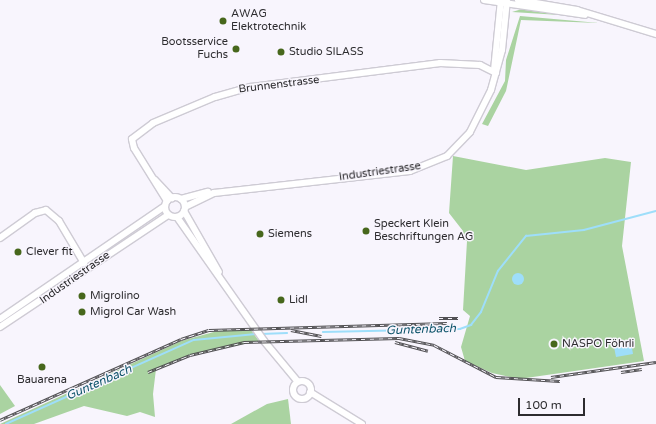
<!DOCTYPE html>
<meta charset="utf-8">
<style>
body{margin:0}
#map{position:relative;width:656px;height:424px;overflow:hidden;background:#f8f5fd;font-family:"Varela Round",sans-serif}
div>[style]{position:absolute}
.green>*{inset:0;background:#aad3a1}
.water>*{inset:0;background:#9edefa}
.round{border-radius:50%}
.stream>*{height:1.5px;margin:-0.75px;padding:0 0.75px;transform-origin:0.75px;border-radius:0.75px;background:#9edefa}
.roads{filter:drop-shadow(1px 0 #cecbd4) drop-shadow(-1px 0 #cecbd4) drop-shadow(0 1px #cecbd4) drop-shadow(0 -1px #cecbd4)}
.secondary>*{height:6px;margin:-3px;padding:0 3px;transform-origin:3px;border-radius:3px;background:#fff}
.secondary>.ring{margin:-3px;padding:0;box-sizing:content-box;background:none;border:6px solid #fff;border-radius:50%}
.rail>*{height:3px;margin-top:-1.5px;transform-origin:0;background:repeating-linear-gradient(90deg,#f8f5fd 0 4.5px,#515053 0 9px);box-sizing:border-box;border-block:1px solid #515053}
.dots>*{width:11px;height:11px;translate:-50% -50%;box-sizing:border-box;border:2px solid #f8f5fd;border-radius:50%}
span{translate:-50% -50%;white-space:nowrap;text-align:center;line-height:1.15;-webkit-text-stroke:3px #f8f5fd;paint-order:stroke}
.poi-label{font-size:11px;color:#2d2c2f}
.left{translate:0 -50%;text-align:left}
.right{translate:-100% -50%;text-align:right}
.street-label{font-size:11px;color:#2d2c2f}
.water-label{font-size:12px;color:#0d536a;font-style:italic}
.scale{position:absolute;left:518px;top:398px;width:67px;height:18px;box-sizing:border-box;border:2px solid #2d2c2f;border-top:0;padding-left:5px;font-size:12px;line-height:14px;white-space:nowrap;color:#2d2c2f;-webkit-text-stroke:3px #f8f5fd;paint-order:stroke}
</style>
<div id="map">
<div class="green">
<div style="clip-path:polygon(522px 9px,576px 16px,512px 12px)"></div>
<div style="clip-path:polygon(520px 16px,599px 23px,521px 20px,506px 91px,488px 126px,482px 124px,505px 81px,506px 60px)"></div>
<div style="clip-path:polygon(453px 156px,526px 170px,605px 158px,631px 162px,622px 246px,644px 361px,519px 379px,492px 373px,465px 361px,461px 347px,470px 316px,463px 310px,467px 241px,462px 240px,463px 231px,449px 213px)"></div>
<div style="clip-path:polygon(221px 330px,251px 330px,259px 341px,190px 355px,156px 369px,153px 394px,155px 417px,140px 412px,127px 416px,84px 406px,34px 424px,0 424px,181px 341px)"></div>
<div style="clip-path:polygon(0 385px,15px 406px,0 414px)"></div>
<div style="clip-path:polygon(288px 399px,291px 424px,231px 424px,267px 404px)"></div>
</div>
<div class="water">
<div class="round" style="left:512px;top:273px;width:12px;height:12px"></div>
<div style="clip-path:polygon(631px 342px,633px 354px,616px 357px,614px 347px)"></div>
</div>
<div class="stream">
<div style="left:323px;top:332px;width:137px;rotate:-1.3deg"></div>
<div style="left:460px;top:329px;width:12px;rotate:-20deg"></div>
<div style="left:471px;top:325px;width:16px;rotate:-52deg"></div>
<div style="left:481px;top:312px;width:44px;rotate:-67.5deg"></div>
<div style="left:498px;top:271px;width:45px;rotate:-51.3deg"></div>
<div style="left:526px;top:236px;width:58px;rotate:-5.9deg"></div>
<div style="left:584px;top:230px;width:74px;rotate:-14.8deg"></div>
<div style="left:261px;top:334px;width:26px;rotate:-2deg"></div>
<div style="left:6px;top:424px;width:206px;rotate:-24.1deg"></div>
<div style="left:194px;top:340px;width:63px;rotate:-5.4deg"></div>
</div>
<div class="roads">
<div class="secondary">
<div style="left:484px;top:0;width:102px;rotate:8.4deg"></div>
<div style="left:518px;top:0;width:60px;rotate:9.6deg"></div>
<div style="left:577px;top:10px;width:83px;rotate:16.9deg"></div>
<div style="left:494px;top:70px;width:70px;rotate:-84.3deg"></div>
<div style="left:155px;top:180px;width:25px;rotate:47deg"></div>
<div class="ring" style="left:165px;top:197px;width:14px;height:14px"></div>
<div style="left:181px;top:199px;width:28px;rotate:-15deg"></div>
<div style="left:167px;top:201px;width:62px;rotate:-121.9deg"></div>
<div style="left:134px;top:148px;width:9px;rotate:-103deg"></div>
<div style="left:132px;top:139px;width:26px;rotate:-37deg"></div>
<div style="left:153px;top:123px;width:67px;rotate:-22.8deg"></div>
<div style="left:215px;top:97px;width:37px;rotate:-16deg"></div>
<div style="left:251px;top:87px;width:191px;rotate:-7.2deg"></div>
<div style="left:440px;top:63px;width:40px;rotate:2.9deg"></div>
<div style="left:480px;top:65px;width:18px;rotate:27deg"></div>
<div style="left:185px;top:207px;width:32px;rotate:-26deg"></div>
<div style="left:214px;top:193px;width:197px;rotate:-6.4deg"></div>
<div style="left:410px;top:171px;width:40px;rotate:-22deg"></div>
<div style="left:447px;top:156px;width:33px;rotate:-46deg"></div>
<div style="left:470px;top:132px;width:47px;rotate:-63.4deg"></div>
<div style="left:491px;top:90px;width:41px;rotate:-74.6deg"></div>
<div style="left:502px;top:50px;width:50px;rotate:-84.3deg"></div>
<div style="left:184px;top:211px;width:70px;rotate:60.2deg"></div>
<div style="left:177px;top:217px;width:151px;rotate:54.9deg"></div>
<div style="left:264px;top:341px;width:53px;rotate:50.3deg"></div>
<div style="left:0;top:238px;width:43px;rotate:-35.5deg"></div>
<div style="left:35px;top:213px;width:11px;rotate:-15deg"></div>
<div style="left:46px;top:210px;width:17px;rotate:40deg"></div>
<div style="left:59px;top:221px;width:49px;rotate:59.2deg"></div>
<div style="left:0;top:319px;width:200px;rotate:-34.4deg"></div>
<div style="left:0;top:327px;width:202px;rotate:-33.7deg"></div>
<div class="ring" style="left:293px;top:381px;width:12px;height:12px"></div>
<div style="left:310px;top:392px;width:61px;rotate:31.6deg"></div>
</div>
</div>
<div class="rail">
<div style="left:439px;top:318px;width:19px"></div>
<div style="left:291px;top:330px;width:31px;rotate:11deg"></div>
<div style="left:395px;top:342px;width:34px;rotate:15deg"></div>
<div style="left:148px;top:372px;width:45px;rotate:-22deg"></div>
<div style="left:190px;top:355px;width:56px;rotate:-13.5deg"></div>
<div style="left:244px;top:342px;width:155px;rotate:-1.5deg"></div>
<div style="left:399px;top:338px;width:36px;rotate:11deg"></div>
<div style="left:434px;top:345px;width:70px;rotate:27.3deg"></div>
<div style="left:496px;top:377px;width:64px;rotate:3.6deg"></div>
<div style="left:621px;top:372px;width:21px;rotate:-8deg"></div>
<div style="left:551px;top:377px;width:106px;rotate:-8.1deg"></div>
<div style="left:0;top:420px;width:198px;rotate:-24.1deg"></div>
<div style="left:181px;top:339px;width:29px;rotate:-18deg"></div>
<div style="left:209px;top:330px;width:238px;rotate:-1.7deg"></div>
</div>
<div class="dots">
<div style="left:223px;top:21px;background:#47671c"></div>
<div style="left:236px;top:49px;background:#47671c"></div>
<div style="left:281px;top:52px;background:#47671c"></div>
<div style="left:366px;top:231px;background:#47671c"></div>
<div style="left:260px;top:234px;background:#47671c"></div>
<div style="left:18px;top:252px;background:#47671c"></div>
<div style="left:82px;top:296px;background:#47671c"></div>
<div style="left:281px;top:300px;background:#47671c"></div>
<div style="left:82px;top:312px;background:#47671c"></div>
<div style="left:554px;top:344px;background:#47671c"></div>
<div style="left:42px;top:367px;background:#47671c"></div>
</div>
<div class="poi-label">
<span class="left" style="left:231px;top:21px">AWAG<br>Elektrotechnik</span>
<span class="right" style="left:228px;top:49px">Bootsservice<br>Fuchs</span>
<span class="left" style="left:289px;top:52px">Studio SILASS</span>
<span class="left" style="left:374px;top:231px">Speckert Klein<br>Beschriftungen AG</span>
<span class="left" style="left:268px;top:234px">Siemens</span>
<span class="left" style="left:26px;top:252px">Clever fit</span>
<span class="left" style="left:90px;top:296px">Migrolino</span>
<span class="left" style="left:289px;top:300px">Lidl</span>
<span class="left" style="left:90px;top:312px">Migrol Car Wash</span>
<span class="left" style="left:562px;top:344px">NASPO Föhrli</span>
<span style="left:42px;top:380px">Bauarena</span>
</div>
<div class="street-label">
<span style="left:279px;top:85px;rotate:-7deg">Brunnenstrasse</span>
<span style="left:380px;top:172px;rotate:-8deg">Industriestrasse</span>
<span style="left:75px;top:278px;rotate:-35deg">Industriestrasse</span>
</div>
<div class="water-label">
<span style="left:421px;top:330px;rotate:-2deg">Guntenbach</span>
<span style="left:99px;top:383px;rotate:-24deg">Guntenbach</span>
</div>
<div class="scale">100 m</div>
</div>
